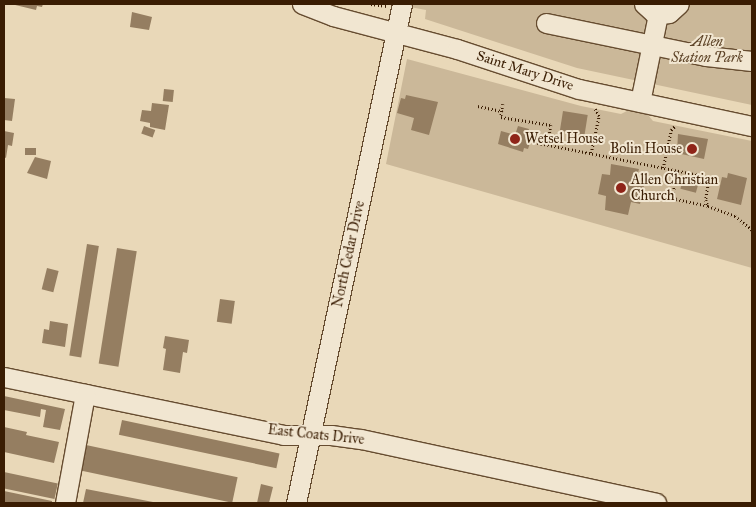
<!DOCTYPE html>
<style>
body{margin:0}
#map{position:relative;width:756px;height:507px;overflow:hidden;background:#e9d8b8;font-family:"IM FELL Great Primer",serif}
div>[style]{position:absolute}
.green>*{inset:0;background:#cbb899}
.building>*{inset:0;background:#957e61;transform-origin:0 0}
.path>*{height:2.5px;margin-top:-1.25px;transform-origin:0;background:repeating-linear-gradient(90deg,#3a1d03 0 1px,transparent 0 3.5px)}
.roads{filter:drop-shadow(1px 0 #664c30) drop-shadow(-1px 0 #664c30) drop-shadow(0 1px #664c30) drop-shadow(0 -1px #664c30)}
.minor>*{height:19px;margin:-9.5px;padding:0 9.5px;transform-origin:9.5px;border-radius:9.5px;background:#f1e6d1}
.dots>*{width:14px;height:14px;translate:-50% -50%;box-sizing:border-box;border:2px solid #f1e6d1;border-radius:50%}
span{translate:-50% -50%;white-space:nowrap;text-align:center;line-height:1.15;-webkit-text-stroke:4px #f1e6d1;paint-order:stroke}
.park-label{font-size:14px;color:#5e4428;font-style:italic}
.street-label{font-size:14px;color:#3a1d03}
.poi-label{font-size:14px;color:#3a1d03}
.left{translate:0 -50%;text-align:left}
.right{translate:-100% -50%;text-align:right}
.frame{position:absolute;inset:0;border:5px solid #3a1d03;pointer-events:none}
</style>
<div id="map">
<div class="green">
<div style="clip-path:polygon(394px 4px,752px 4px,752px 105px,577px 68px,425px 19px,426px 10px)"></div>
<div style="clip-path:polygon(407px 59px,581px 106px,621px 114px,629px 110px,648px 115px,653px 121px,752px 141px,752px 268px,386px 164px)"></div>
</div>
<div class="building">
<div style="clip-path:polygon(11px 4px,43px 4px,42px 7px,37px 6px,36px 10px)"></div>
<div style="clip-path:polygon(132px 12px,152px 17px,149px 30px,130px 27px)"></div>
<div style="left:164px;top:89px;width:10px;height:12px;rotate:6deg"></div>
<div style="clip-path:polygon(406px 95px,438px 102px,429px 135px,411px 130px,414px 118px,397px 113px,401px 98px,405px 99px)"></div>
<div style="clip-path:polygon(4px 98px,15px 99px,12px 121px,4px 120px)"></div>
<div style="clip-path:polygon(152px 103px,169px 105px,165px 130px,150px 127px,150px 123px,140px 121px,142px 110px,151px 111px)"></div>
<div style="left:563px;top:111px;width:25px;height:20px;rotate:9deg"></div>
<div style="left:144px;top:126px;width:12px;height:8px;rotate:20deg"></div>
<div style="clip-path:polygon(518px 126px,529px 129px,528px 133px,533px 134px,528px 149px,524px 148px,523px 152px,498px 144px,501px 131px,515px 135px)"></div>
<div style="clip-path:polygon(4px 131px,14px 133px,12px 146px,8px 145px,6px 158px,4px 157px)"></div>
<div style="clip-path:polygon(678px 134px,708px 139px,704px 159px,677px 153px)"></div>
<div style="left:25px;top:148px;width:11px;height:7px"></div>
<div style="clip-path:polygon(35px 157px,51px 161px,47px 179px,27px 173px)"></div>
<div style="clip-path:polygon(611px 164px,639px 169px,636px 180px,645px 181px,640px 204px,631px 202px,628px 215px,605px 210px,606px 196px,598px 194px,602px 174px,610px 175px)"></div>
<div style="clip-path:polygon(728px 173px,747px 178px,741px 205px,717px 199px,722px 177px,727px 178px)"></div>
<div style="left:683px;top:179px;width:16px;height:10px;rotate:15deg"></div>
<div style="left:87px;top:244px;width:12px;height:113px;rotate:9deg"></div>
<div style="left:117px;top:248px;width:20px;height:117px;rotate:9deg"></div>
<div style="left:47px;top:268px;width:12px;height:22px;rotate:14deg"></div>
<div style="left:220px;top:299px;width:15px;height:23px;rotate:8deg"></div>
<div style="clip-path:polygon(50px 321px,68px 324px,65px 347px,42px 343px,44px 329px,49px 330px)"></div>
<div style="clip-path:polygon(165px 336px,189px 340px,187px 353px,183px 352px,180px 373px,163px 370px,166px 349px,163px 348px)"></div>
<div style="clip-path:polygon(4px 396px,65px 409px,60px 430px,43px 427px,46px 410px,41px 409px,40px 417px,4px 410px)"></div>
<div style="left:122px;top:420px;width:161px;height:15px;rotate:12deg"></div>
<div style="clip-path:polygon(4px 427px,27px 432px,26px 435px,59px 442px,54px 463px,4px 452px)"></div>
<div style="left:86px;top:445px;width:155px;height:26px;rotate:12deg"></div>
<div style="left:4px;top:472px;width:55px;height:16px;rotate:12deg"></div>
<div style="clip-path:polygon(261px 484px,273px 487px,269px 503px,257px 503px)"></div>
<div style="clip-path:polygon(86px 489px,153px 502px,152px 503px,83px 503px)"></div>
<div style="clip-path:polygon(4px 491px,52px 501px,52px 503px,4px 503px)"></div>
</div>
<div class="path">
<div style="left:371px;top:4px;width:16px;rotate:7deg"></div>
<div style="left:503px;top:104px;width:13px;rotate:99deg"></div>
<div style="left:501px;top:117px;width:51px;rotate:9.1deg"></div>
<div style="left:551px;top:125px;width:20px;rotate:99deg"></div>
<div style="left:478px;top:106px;width:25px;rotate:12deg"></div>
<div style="left:534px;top:142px;width:173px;rotate:11.3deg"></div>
<div style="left:704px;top:176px;width:6px;rotate:39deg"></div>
<div style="left:709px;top:180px;width:20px;rotate:99deg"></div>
<div style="left:706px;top:200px;width:6px;rotate:72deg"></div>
<div style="left:708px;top:206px;width:29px;rotate:20deg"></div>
<div style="left:735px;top:216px;width:22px;rotate:39deg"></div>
<div style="left:591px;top:153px;width:38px;rotate:-78deg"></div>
<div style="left:599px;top:116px;width:8px;rotate:-120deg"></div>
<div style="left:663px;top:168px;width:39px;rotate:-78deg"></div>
<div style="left:671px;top:130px;width:6px;rotate:-45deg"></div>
<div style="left:678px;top:171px;width:25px;rotate:102deg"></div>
<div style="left:673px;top:195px;width:5px;rotate:53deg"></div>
<div style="left:676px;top:199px;width:33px;rotate:12deg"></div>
</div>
<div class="roads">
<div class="minor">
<div style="left:302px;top:4px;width:33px;rotate:21deg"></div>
<div style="left:333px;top:16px;width:128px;rotate:14.9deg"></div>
<div style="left:457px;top:49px;width:128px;rotate:18.2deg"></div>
<div style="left:579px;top:89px;width:177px;rotate:12.1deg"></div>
<div style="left:644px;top:4px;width:13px;rotate:42deg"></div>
<div style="left:654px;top:13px;width:7px;rotate:8deg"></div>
<div style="left:661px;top:14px;width:8px;rotate:-7deg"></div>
<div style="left:669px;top:13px;width:13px;rotate:-42deg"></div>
<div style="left:546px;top:23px;width:163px;rotate:11.7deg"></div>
<div style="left:706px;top:56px;width:46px;rotate:6.2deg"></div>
<div style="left:640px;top:102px;width:90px;rotate:-78.4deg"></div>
<div style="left:4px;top:377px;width:285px;rotate:11.7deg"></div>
<div style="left:283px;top:435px;width:48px"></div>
<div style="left:331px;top:435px;width:30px;rotate:8deg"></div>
<div style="left:361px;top:439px;width:302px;rotate:12.2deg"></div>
<div style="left:65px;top:503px;width:111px;rotate:-79.6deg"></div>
<div style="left:296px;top:503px;width:510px;rotate:-78.01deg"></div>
</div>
</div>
<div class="dots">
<div style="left:515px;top:139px;background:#8f2418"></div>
<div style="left:692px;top:149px;background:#8f2418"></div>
<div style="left:621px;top:188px;background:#8f2418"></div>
</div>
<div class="park-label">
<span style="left:707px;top:50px">Allen<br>Station Park</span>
</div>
<div class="street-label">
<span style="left:525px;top:71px;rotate:18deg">Saint Mary Drive</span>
<span style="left:349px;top:254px;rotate:-78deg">North Cedar Drive</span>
<span style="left:316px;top:435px;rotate:6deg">East Coats Drive</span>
</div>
<div class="poi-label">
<span class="left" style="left:525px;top:139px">Wetsel House</span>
<span class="right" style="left:682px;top:149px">Bolin House</span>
<span class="left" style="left:631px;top:188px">Allen Christian<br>Church</span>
</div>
<div class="frame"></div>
</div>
